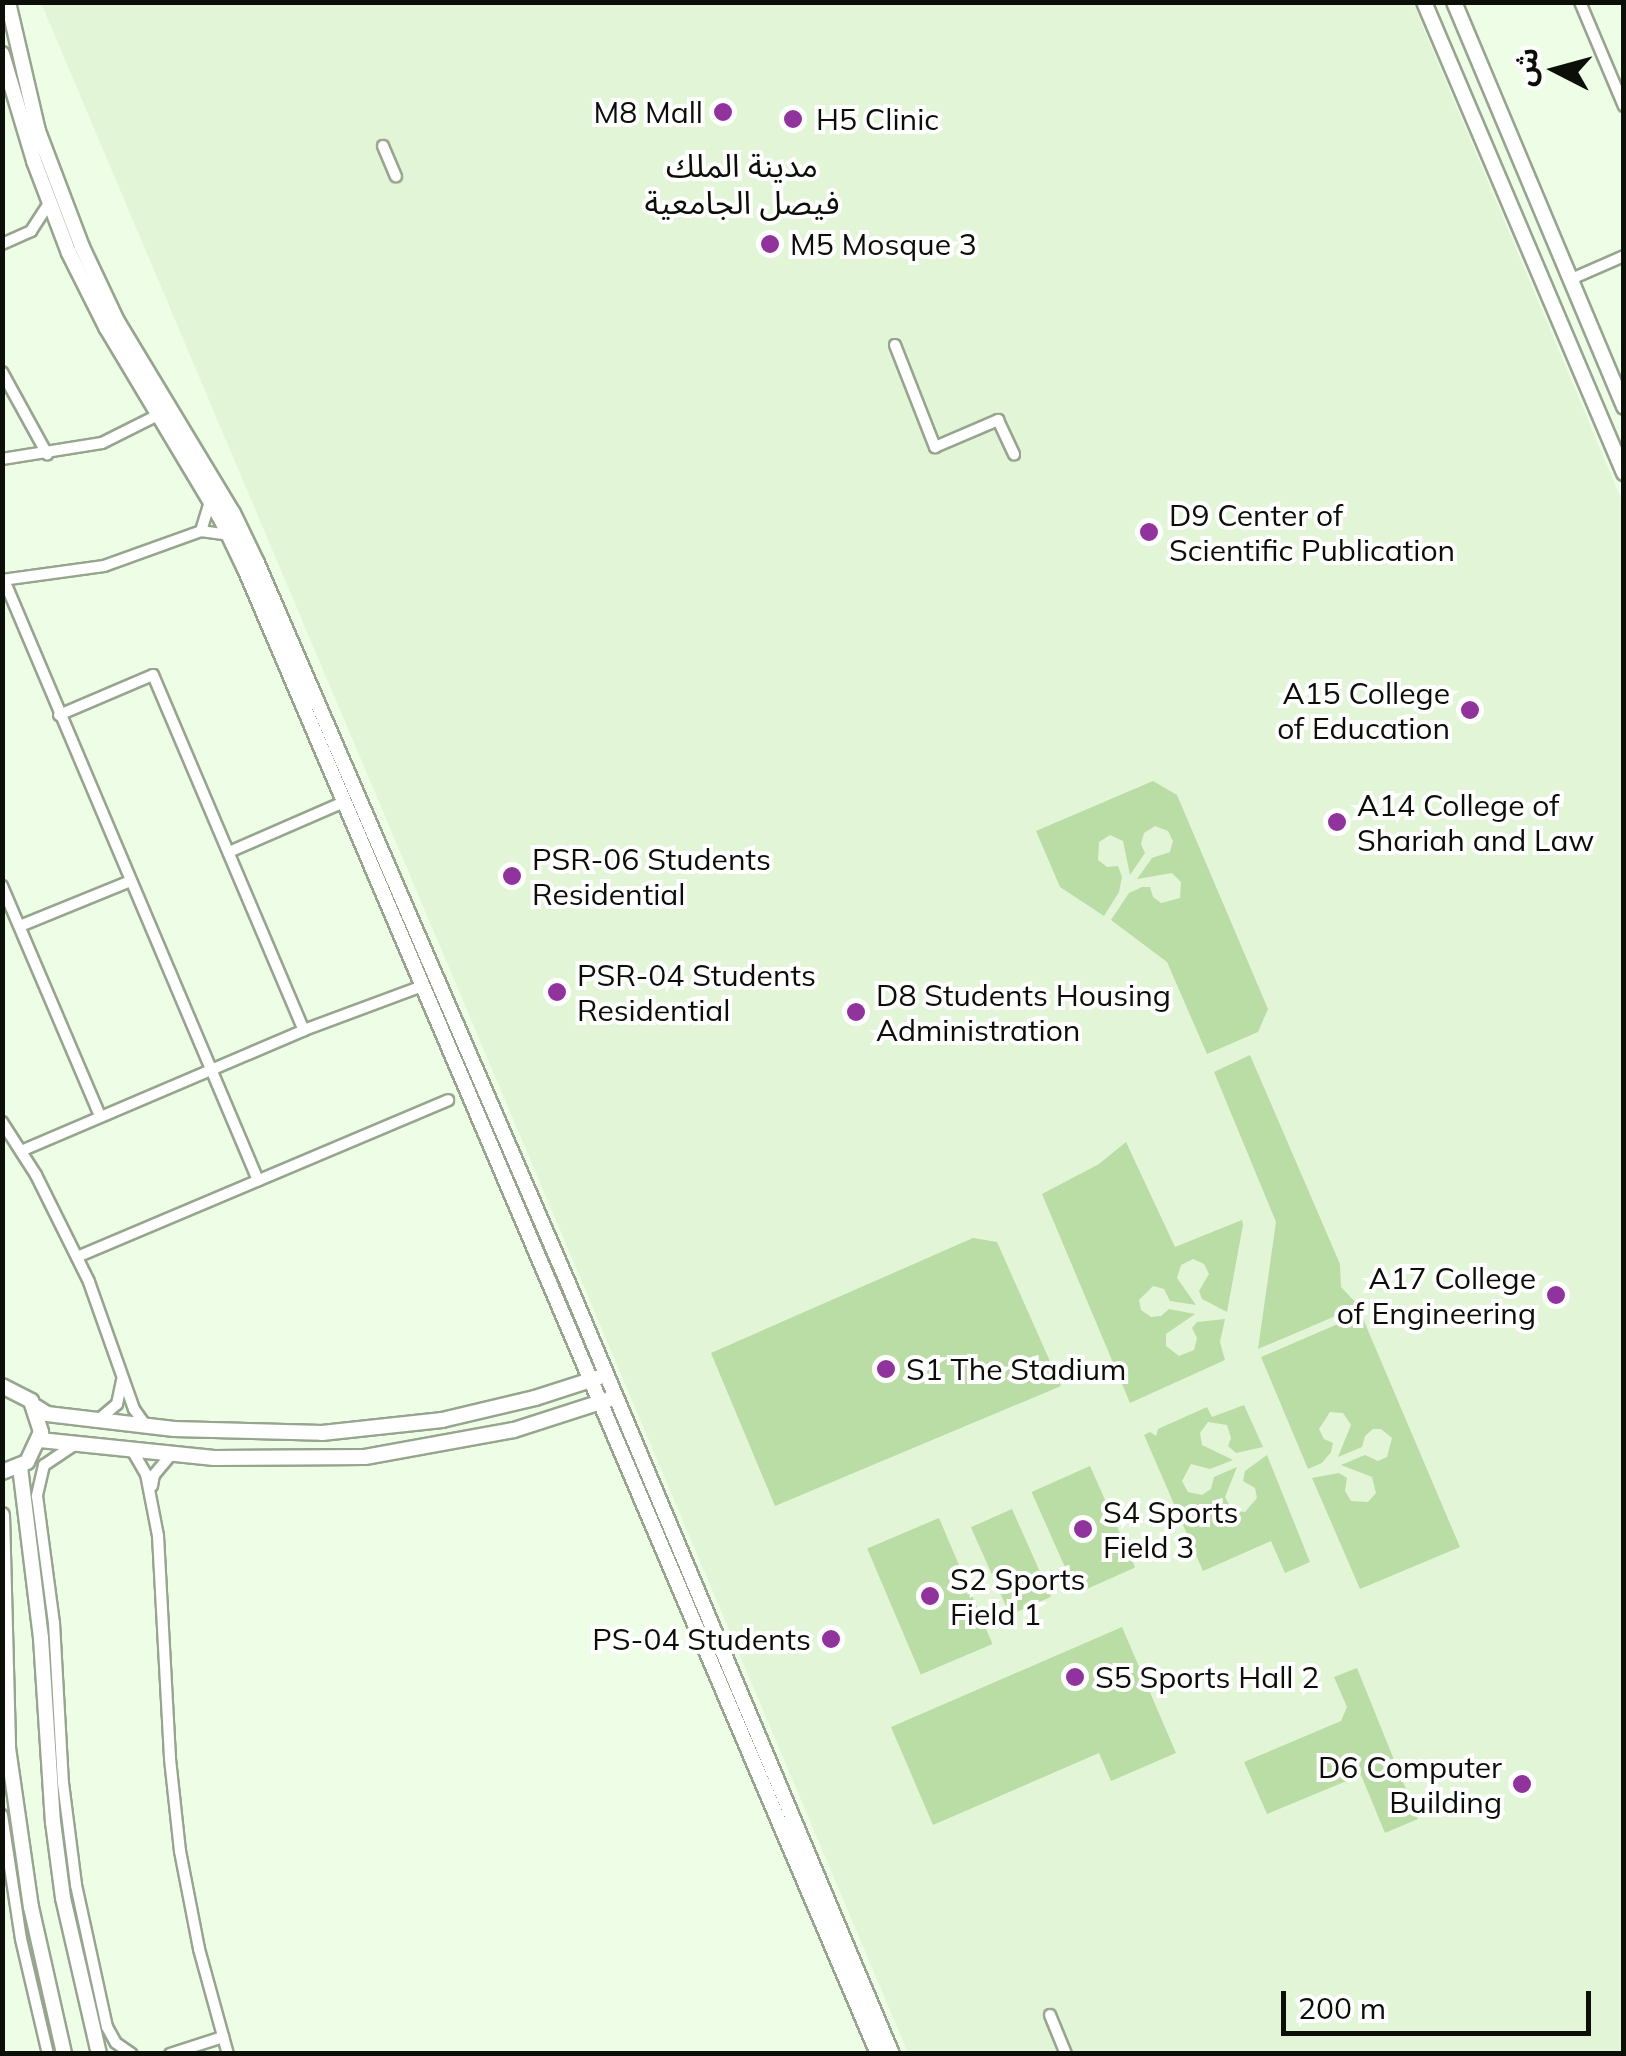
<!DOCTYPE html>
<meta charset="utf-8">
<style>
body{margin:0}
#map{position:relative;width:1626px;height:2056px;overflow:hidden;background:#eefde6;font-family:Mulish,"Noto Sans Arabic",sans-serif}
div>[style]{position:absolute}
.built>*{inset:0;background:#e2f6d7}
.green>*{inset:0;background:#badca5;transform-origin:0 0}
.roads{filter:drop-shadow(2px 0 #97a58f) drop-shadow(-2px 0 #97a58f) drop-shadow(0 2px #97a58f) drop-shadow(0 -2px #97a58f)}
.minor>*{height:10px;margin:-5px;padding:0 5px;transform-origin:5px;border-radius:5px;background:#fff}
.secondary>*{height:14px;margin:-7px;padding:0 7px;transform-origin:7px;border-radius:7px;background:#fff}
.dots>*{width:28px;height:28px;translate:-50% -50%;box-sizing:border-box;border:5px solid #fff;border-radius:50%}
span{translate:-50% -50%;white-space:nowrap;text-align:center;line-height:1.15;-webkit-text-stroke:8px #fff;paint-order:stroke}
.poi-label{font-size:30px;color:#0b0f08}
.right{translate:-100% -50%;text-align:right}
.left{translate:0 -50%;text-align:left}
.neighbourhood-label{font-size:32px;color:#0b0f08}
.frame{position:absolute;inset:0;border:5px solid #0b0f08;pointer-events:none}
.north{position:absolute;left:1506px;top:20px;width:100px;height:100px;-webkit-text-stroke:8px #fff;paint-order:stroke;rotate:276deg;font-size:28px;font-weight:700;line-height:40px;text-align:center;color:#0b0f08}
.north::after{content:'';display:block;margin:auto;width:35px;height:45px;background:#0b0f08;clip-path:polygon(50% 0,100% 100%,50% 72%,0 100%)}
.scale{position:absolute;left:1281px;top:1991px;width:310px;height:45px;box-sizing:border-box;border:5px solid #0b0f08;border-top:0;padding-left:12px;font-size:30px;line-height:35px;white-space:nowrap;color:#0b0f08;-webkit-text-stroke:8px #fff;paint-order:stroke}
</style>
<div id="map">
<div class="built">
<div style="clip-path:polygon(41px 3px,1413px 3px,1623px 503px,1623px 2053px,908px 2053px)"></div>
</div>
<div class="green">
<div style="clip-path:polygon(1153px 781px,1177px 795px,1268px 1009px,1258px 1032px,1207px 1054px,1167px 962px,1111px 920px,1129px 893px,1142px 887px,1150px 887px,1153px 897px,1161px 903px,1180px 898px,1181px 882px,1172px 873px,1137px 879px,1152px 858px,1170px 852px,1173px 841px,1168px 831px,1155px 826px,1144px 833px,1141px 844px,1145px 853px,1130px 875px,1123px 841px,1110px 835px,1099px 842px,1098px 860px,1107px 867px,1118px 866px,1122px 877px,1119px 892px,1104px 916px,1060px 887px,1036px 831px)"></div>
<div style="clip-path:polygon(1250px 1055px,1340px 1264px,1341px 1287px,1359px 1306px,1258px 1349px,1276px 1222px,1214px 1072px)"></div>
<div style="clip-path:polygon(1126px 1142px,1175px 1247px,1242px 1220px,1243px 1225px,1227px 1312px,1202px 1299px,1199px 1291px,1209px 1274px,1204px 1264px,1193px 1259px,1181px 1265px,1177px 1278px,1196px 1305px,1170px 1301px,1164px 1289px,1153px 1286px,1139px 1300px,1141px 1310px,1151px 1317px,1161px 1316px,1169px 1309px,1195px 1314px,1166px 1334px,1166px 1346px,1179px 1356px,1194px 1350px,1197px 1338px,1192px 1328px,1197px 1322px,1225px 1319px,1220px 1342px,1225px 1360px,1130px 1403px,1042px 1194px,1099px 1164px)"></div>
<div style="clip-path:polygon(973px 1238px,997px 1242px,1061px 1386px,775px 1506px,711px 1353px)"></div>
<div style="clip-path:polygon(1361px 1314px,1460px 1547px,1360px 1589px,1312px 1478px,1339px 1473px,1347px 1478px,1345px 1491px,1351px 1501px,1368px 1502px,1376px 1493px,1372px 1477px,1341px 1465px,1365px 1455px,1378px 1461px,1387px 1457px,1392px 1438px,1381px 1429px,1373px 1429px,1365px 1436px,1362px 1447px,1338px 1457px,1351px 1425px,1343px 1413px,1330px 1412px,1319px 1429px,1324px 1439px,1333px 1443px,1331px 1452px,1322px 1463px,1308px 1469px,1261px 1357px)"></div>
<div style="clip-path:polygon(1244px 1405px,1263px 1447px,1236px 1453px,1228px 1446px,1231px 1438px,1227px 1425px,1208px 1422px,1200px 1433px,1202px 1445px,1233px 1460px,1210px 1469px,1191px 1464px,1182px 1481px,1188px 1492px,1202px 1495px,1211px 1489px,1214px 1477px,1237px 1467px,1225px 1497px,1232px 1510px,1245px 1512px,1257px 1498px,1255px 1488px,1243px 1481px,1245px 1471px,1267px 1455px,1310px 1562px,1285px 1573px,1271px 1541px,1203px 1571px,1144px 1435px,1150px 1432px,1156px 1436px,1158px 1429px,1207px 1407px,1212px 1417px)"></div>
<div style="left:1090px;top:1466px;width:111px;height:64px;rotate:66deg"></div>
<div style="left:1012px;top:1509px;width:96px;height:45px;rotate:66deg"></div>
<div style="left:939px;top:1518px;width:137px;height:78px;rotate:67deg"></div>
<div style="clip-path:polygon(1122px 1627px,1176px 1753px,1111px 1781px,1099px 1753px,933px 1825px,891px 1727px)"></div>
<div style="clip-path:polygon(1357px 1668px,1418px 1819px,1385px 1833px,1361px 1775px,1267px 1814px,1244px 1762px,1341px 1721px,1347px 1707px,1334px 1677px)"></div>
</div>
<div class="roads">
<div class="minor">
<div style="left:1580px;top:2px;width:113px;rotate:67.1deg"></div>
<div style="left:383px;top:146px;width:33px;rotate:67deg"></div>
<div style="left:2px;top:244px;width:32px;rotate:-24deg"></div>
<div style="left:31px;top:231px;width:33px;rotate:-57deg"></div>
<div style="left:1569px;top:280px;width:60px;rotate:-23.6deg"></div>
<div style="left:895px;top:345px;width:110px;rotate:68.6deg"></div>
<div style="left:935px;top:447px;width:69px;rotate:-23.2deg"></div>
<div style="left:998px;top:420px;width:38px;rotate:65deg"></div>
<div style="left:2px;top:372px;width:94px;rotate:61.2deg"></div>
<div style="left:2px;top:459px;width:101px;rotate:-9.1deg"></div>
<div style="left:102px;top:443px;width:63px;rotate:-26.6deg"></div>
<div style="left:201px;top:531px;width:30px;rotate:-73deg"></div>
<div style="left:2px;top:580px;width:103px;rotate:-7.8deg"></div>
<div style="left:104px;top:566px;width:103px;rotate:-19.8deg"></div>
<div style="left:201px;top:531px;width:28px;rotate:8deg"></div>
<div style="left:4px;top:580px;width:652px;rotate:67.06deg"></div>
<div style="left:59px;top:715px;width:102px;rotate:-23.1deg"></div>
<div style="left:153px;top:675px;width:386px;rotate:67deg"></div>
<div style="left:229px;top:852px;width:125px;rotate:-23.5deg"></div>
<div style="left:2px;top:886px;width:250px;rotate:66.9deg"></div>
<div style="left:20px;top:926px;width:119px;rotate:-22.2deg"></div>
<div style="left:2px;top:1122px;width:63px;rotate:57.3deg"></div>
<div style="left:36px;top:1175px;width:119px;rotate:63.6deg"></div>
<div style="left:89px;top:1282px;width:135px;rotate:70.5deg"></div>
<div style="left:134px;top:1409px;width:21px;rotate:55deg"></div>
<div style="left:21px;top:1151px;width:308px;rotate:-23.1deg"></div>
<div style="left:304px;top:1030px;width:126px;rotate:-20.4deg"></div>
<div style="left:77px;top:1257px;width:403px;rotate:-22.9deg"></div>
<div style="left:98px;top:1420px;width:25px;rotate:-40deg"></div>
<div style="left:117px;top:1404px;width:24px;rotate:-78deg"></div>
<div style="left:74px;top:1445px;width:36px;rotate:146deg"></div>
<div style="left:44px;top:1465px;width:32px;rotate:103deg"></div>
<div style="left:37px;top:1496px;width:128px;rotate:82.4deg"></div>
<div style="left:54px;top:1623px;width:160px;rotate:86.8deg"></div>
<div style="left:63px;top:1783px;width:103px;rotate:82.7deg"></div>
<div style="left:76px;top:1885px;width:145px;rotate:77.7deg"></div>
<div style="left:107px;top:2027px;width:18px;rotate:61deg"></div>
<div style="left:116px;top:2043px;width:19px;rotate:35deg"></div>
<div style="left:132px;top:1450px;width:28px;rotate:60deg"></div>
<div style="left:146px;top:1474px;width:63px;rotate:79deg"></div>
<div style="left:158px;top:1536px;width:223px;rotate:86.9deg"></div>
<div style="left:170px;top:1759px;width:93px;rotate:83.8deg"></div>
<div style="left:180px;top:1851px;width:100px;rotate:79deg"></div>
<div style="left:199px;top:1949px;width:109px;rotate:74.6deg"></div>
<div style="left:152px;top:1486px;width:11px;rotate:-80deg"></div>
<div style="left:154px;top:1475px;width:26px;rotate:-50deg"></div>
<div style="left:2px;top:1815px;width:125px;rotate:81.3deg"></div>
<div style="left:21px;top:1939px;width:118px;rotate:76.8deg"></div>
<div style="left:1050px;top:2015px;width:42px;rotate:67.7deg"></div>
<div style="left:170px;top:2054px;width:56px;rotate:-17.8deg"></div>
</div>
<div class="secondary">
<div style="left:8px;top:2px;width:132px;rotate:76.9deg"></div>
<div style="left:38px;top:131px;width:124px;rotate:69.2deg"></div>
<div style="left:82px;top:247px;width:82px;rotate:64.7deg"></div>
<div style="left:117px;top:321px;width:224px;rotate:58.9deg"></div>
<div style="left:233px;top:513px;width:55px;rotate:64.4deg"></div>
<div style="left:257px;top:563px;width:784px;rotate:66.64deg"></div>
<div style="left:568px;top:1283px;width:836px;rotate:67.21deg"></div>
<div style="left:1424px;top:2px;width:512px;rotate:66.99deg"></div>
<div style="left:1454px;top:2px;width:439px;rotate:67.2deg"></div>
<div style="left:2px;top:54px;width:112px;rotate:73.3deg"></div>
<div style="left:34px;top:161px;width:98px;rotate:69.2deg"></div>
<div style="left:69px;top:253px;width:83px;rotate:63.4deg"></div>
<div style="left:106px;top:327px;width:224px;rotate:59.1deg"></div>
<div style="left:221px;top:519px;width:55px;rotate:64.4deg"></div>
<div style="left:245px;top:569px;width:1614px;rotate:66.91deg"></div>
<div style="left:2px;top:1386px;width:33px;rotate:27deg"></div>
<div style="left:31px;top:1401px;width:33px;rotate:72deg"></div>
<div style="left:41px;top:1432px;width:33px;rotate:115deg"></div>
<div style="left:27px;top:1462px;width:27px;rotate:158deg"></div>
<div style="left:36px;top:1407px;width:13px;rotate:32deg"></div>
<div style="left:47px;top:1414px;width:128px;rotate:6.7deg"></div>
<div style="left:174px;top:1429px;width:148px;rotate:1.5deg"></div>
<div style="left:322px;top:1433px;width:121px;rotate:-6.2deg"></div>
<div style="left:442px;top:1420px;width:96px;rotate:-13.3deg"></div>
<div style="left:535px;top:1398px;width:68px;rotate:-17.9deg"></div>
<div style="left:40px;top:1440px;width:175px;rotate:5.9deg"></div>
<div style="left:214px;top:1458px;width:151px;rotate:-0.4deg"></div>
<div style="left:365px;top:1457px;width:151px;rotate:-10.3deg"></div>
<div style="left:514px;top:1430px;width:101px;rotate:-17.9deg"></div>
<div style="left:20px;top:1467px;width:172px;rotate:83deg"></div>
<div style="left:41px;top:1638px;width:184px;rotate:86.3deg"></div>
<div style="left:53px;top:1822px;width:77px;rotate:82.5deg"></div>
<div style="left:63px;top:1898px;width:160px;rotate:77deg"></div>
<div style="left:2px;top:1515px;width:233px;rotate:88.5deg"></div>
<div style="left:8px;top:1748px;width:161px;rotate:81.8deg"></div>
<div style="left:31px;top:1907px;width:151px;rotate:77.3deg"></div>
</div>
</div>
<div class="dots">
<div style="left:723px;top:112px;background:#91339c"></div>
<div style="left:793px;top:119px;background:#91339c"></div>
<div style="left:770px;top:244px;background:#91339c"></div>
<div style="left:1149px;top:532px;background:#91339c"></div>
<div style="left:1470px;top:710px;background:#91339c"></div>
<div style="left:1337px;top:822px;background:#91339c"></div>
<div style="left:512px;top:876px;background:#91339c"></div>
<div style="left:557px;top:992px;background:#91339c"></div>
<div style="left:856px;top:1012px;background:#91339c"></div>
<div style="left:1556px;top:1295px;background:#91339c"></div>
<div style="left:886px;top:1369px;background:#91339c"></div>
<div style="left:1083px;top:1529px;background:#91339c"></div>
<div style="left:930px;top:1596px;background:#91339c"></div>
<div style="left:831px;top:1639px;background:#91339c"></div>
<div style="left:1075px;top:1677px;background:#91339c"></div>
<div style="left:1522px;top:1784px;background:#91339c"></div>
</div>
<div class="poi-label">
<span class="right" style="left:703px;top:112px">M8 Mall</span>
<span class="left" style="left:816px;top:119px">H5 Clinic</span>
<span class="left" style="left:790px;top:244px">M5 Mosque 3</span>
<span class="left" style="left:1169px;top:532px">D9 Center of<br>Scientific Publication</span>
<span class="right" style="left:1450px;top:710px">A15 College<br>of Education</span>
<span class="left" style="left:1357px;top:822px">A14 College of<br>Shariah and Law</span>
<span class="left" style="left:532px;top:876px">PSR-06 Students<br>Residential</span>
<span class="left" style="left:577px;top:992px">PSR-04 Students<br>Residential</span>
<span class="left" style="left:876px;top:1012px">D8 Students Housing<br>Administration</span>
<span class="right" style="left:1536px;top:1295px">A17 College<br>of Engineering</span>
<span class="left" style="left:906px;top:1369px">S1 The Stadium</span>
<span class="left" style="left:1103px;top:1529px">S4 Sports<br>Field 3</span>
<span class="left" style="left:950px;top:1596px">S2 Sports<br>Field 1</span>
<span class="right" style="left:811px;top:1639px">PS-04 Students</span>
<span class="left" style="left:1095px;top:1677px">S5 Sports Hall 2</span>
<span class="right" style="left:1502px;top:1784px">D6 Computer<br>Building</span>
</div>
<div class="neighbourhood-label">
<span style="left:742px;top:184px">مدينة الملك<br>فيصل الجامعية</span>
</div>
<div class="frame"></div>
<div class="north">ش</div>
<div class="scale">200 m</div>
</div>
